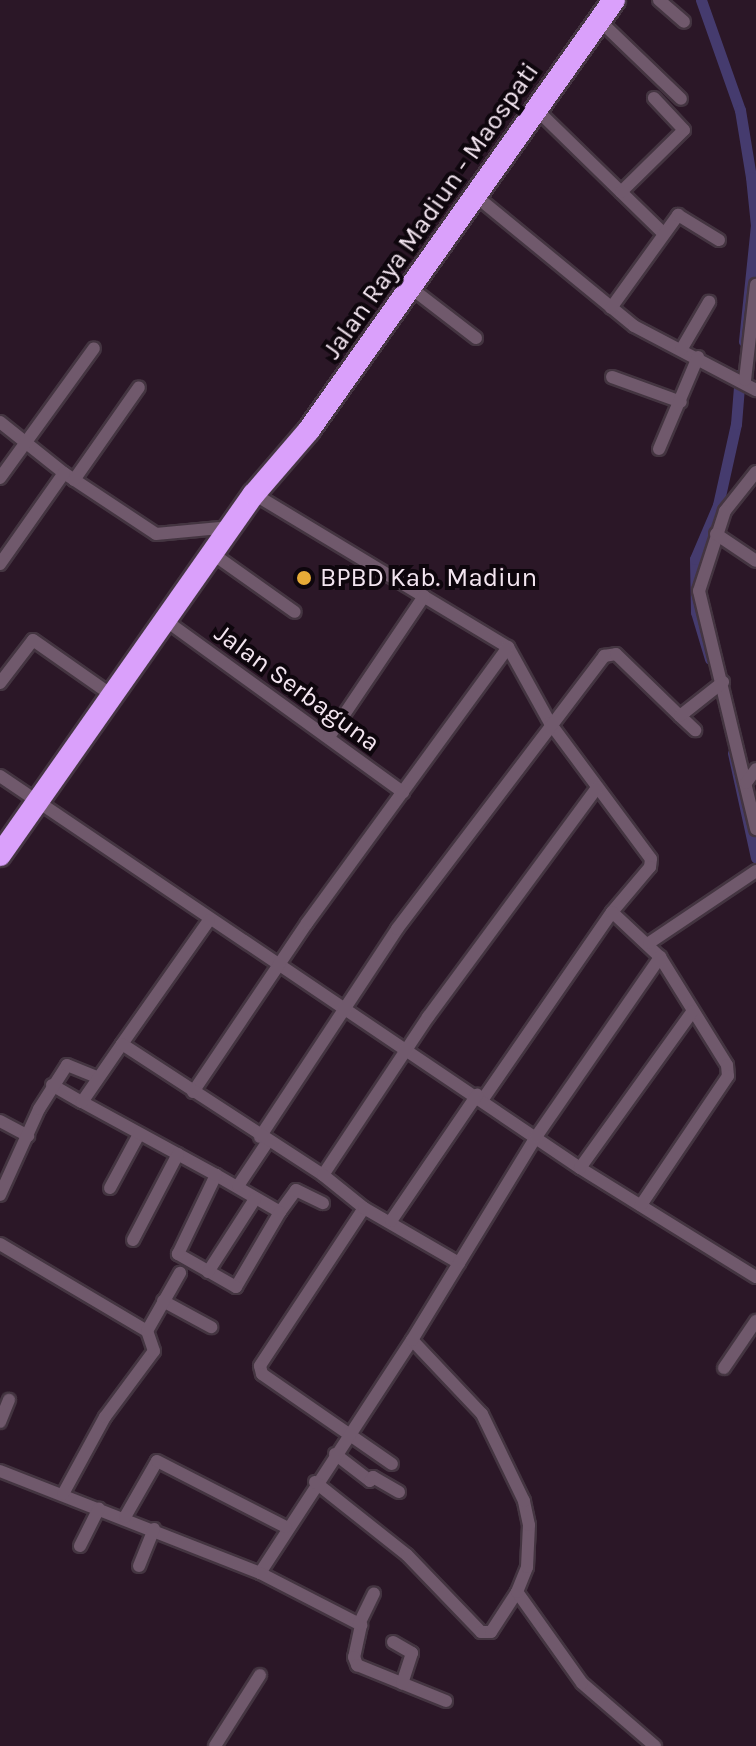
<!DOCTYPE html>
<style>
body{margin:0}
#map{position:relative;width:756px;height:1746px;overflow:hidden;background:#2b1727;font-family:Karla,sans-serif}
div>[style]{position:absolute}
.canal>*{height:11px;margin:-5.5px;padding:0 5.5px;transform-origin:5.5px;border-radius:5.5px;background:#453b6e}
.roads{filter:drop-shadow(2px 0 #443541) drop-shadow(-2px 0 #443541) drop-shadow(0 2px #443541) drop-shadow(0 -2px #443541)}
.street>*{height:12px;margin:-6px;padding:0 6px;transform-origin:6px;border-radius:6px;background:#70596c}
.highway>*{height:22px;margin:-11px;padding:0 11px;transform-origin:11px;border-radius:11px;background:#daa0fb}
.dots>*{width:22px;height:22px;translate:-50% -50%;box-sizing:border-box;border:4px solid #0e060d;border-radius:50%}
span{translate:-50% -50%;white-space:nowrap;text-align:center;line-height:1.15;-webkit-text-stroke:8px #0e060d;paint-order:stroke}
.street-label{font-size:26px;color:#f3e5f0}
.poi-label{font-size:26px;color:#f3e5f0}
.left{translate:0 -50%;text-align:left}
</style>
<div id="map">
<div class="canal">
<div style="left:701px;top:0;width:117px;rotate:70.5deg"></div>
<div style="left:740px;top:110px;width:68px;rotate:80.7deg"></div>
<div style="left:751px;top:177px;width:48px;rotate:84.1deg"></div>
<div style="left:756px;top:225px;width:117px;rotate:95.9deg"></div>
<div style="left:710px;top:659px;width:49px;rotate:-106.6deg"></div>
<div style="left:696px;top:612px;width:53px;rotate:-91.1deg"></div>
<div style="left:695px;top:559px;width:59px;rotate:-66.9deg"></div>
<div style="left:718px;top:505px;width:83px;rotate:-77.5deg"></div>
<div style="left:736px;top:424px;width:50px;rotate:-85.4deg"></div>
<div style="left:733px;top:753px;width:107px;rotate:77.6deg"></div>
</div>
<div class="roads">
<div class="street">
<div style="left:659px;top:0;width:33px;rotate:41deg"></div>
<div style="left:598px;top:19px;width:115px;rotate:43.9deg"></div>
<div style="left:537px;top:110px;width:177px;rotate:44.3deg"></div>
<div style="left:621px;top:192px;width:88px;rotate:-44.5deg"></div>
<div style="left:684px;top:130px;width:44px;rotate:-133.2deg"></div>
<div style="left:477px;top:197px;width:203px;rotate:39.4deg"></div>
<div style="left:634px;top:326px;width:138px;rotate:27.7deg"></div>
<div style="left:411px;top:288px;width:82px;rotate:37.6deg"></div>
<div style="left:611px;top:308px;width:115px;rotate:-54.2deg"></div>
<div style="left:678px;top:215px;width:48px;rotate:31.4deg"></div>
<div style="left:681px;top:350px;width:56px;rotate:-59.7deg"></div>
<div style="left:612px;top:377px;width:73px;rotate:19.9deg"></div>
<div style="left:745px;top:380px;width:96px;rotate:-83.4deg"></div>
<div style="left:0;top:422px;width:82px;rotate:38.6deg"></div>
<div style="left:64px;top:473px;width:110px;rotate:33.5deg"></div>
<div style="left:156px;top:534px;width:75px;rotate:-5.3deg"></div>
<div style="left:659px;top:449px;width:100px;rotate:-67deg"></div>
<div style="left:756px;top:472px;width:50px;rotate:128.5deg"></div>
<div style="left:725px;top:511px;width:84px;rotate:108deg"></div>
<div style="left:699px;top:591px;width:245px;rotate:76.5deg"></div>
<div style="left:0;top:478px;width:160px;rotate:-54.1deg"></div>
<div style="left:74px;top:480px;width:113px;rotate:-55deg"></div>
<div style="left:254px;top:494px;width:297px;rotate:31.1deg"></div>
<div style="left:508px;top:647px;width:87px;rotate:61.1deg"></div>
<div style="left:550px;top:723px;width:169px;rotate:53.4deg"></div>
<div style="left:651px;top:859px;width:8px;rotate:97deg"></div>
<div style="left:650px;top:867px;width:59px;rotate:130.2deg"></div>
<div style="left:612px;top:912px;width:227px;rotate:124.6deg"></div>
<div style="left:716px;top:534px;width:48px;rotate:34deg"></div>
<div style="left:213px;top:554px;width:100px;rotate:35.3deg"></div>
<div style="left:0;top:564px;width:111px;rotate:-54.9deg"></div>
<div style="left:165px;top:620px;width:294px;rotate:35.9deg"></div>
<div style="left:0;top:683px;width:54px;rotate:-52.5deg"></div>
<div style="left:33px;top:640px;width:98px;rotate:35deg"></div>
<div style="left:680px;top:716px;width:21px;rotate:43deg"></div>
<div style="left:329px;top:737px;width:170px;rotate:-56deg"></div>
<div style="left:0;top:776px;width:700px;rotate:34.05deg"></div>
<div style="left:580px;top:1168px;width:207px;rotate:31.8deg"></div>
<div style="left:746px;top:783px;width:17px;rotate:-54deg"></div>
<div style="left:612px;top:912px;width:66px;rotate:43.2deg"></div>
<div style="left:660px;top:957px;width:127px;rotate:58.2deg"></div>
<div style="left:727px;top:1065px;width:11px;rotate:85deg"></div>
<div style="left:728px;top:1076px;width:156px;rotate:124deg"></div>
<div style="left:649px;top:943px;width:129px;rotate:-33.9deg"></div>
<div style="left:122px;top:1044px;width:151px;rotate:-54.9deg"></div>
<div style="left:52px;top:1085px;width:34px;rotate:30deg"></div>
<div style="left:193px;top:1092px;width:204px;rotate:-56deg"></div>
<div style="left:307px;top:923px;width:341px;rotate:-53.9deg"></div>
<div style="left:0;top:1121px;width:32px;rotate:28deg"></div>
<div style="left:260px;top:1137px;width:249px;rotate:-56.6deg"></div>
<div style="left:397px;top:929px;width:343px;rotate:-52.8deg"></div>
<div style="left:604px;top:656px;width:12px;rotate:-9deg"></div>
<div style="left:616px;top:654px;width:89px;rotate:44.1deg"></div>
<div style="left:680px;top:716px;width:55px;rotate:-38.3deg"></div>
<div style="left:580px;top:1168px;width:193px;rotate:-54.3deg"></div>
<div style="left:216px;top:1175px;width:74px;rotate:30deg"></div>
<div style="left:280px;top:1212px;width:27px;rotate:-54deg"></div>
<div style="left:296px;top:1190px;width:30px;rotate:26deg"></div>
<div style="left:323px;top:1175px;width:190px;rotate:-56.4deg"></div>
<div style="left:428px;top:1017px;width:285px;rotate:-53.6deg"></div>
<div style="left:238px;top:1186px;width:54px;rotate:-56.3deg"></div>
<div style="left:110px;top:1188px;width:59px;rotate:-61.7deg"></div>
<div style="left:0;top:1195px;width:94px;rotate:-65.6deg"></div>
<div style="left:39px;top:1109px;width:52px;rotate:-57.5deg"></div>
<div style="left:67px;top:1065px;width:32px;rotate:22deg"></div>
<div style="left:364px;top:1208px;width:189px;rotate:123.4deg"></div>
<div style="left:260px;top:1366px;width:8px;rotate:76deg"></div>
<div style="left:262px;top:1374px;width:158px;rotate:34.7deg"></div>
<div style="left:280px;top:1212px;width:87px;rotate:120.4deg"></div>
<div style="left:236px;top:1287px;width:67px;rotate:-150.4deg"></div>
<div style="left:178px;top:1254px;width:88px;rotate:-64.3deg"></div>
<div style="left:216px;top:1175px;width:153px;rotate:-151.4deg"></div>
<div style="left:82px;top:1102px;width:70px;rotate:-55.4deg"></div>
<div style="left:122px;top:1044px;width:240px;rotate:33.1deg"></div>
<div style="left:323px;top:1175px;width:53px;rotate:38.8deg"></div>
<div style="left:364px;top:1208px;width:110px;rotate:30.1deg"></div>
<div style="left:391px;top:1221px;width:153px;rotate:-55.7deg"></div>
<div style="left:133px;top:1240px;width:97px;rotate:-62.4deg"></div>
<div style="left:0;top:1244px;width:171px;rotate:30.6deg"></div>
<div style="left:208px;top:1272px;width:87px;rotate:-57.2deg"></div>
<div style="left:163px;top:1301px;width:55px;rotate:28.4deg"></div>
<div style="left:724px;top:1368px;width:57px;rotate:-55.8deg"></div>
<div style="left:0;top:1422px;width:24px;rotate:-68deg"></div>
<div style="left:335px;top:1454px;width:44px;rotate:37.6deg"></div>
<div style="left:370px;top:1481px;width:5px;rotate:-53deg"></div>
<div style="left:373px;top:1477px;width:30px;rotate:30deg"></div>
<div style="left:0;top:1471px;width:279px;rotate:21.4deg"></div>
<div style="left:260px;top:1573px;width:278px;rotate:-56.9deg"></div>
<div style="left:315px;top:1482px;width:117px;rotate:38.4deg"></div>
<div style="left:407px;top:1555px;width:107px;rotate:46.1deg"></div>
<div style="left:481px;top:1632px;width:10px"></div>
<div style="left:491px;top:1632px;width:48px;rotate:-57deg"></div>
<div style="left:63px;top:1494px;width:88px;rotate:-61.4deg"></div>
<div style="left:105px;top:1417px;width:82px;rotate:-53.4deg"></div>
<div style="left:154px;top:1351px;width:21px;rotate:-109deg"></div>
<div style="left:147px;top:1331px;width:67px;rotate:-60.4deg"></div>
<div style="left:125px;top:1517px;width:64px;rotate:-60.3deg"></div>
<div style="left:157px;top:1461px;width:145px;rotate:27.1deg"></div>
<div style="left:80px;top:1546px;width:42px;rotate:-63.4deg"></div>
<div style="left:139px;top:1566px;width:40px;rotate:-68deg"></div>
<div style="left:260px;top:1573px;width:114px;rotate:27.2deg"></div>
<div style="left:361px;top:1625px;width:33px;rotate:102deg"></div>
<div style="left:354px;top:1657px;width:9px;rotate:69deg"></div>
<div style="left:357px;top:1665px;width:96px;rotate:22deg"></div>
<div style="left:359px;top:1624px;width:34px;rotate:-64deg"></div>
<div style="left:393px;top:1642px;width:22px;rotate:30deg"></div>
<div style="left:412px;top:1653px;width:32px;rotate:108deg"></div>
<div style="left:215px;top:1746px;width:84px;rotate:-57.6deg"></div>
<div style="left:655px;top:1746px;width:96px;rotate:-139.2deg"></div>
<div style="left:582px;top:1683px;width:112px;rotate:-125.5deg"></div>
<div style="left:517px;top:1592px;width:27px;rotate:-68deg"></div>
<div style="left:527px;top:1567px;width:42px;rotate:-87.3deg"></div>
<div style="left:529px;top:1525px;width:25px;rotate:-102deg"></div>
<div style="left:524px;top:1501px;width:97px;rotate:-115.8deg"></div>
<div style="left:482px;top:1414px;width:102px;rotate:-133.4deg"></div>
<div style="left:412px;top:1340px;width:238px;rotate:-58.6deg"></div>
<div style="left:536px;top:1137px;width:219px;rotate:-55.4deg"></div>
</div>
<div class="highway">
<div style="left:0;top:855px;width:441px;rotate:-54.9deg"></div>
<div style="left:254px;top:494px;width:84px;rotate:-49.3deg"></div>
<div style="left:309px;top:430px;width:527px;rotate:-54.65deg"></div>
</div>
</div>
<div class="dots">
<div style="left:304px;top:578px;background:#e8ab37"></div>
</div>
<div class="street-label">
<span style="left:431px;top:211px;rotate:-55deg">Jalan Raya Madiun - Maospati</span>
<span style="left:297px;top:688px;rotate:36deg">Jalan Serbaguna</span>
</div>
<div class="poi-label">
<span class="left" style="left:320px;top:578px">BPBD Kab. Madiun</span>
</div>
</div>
